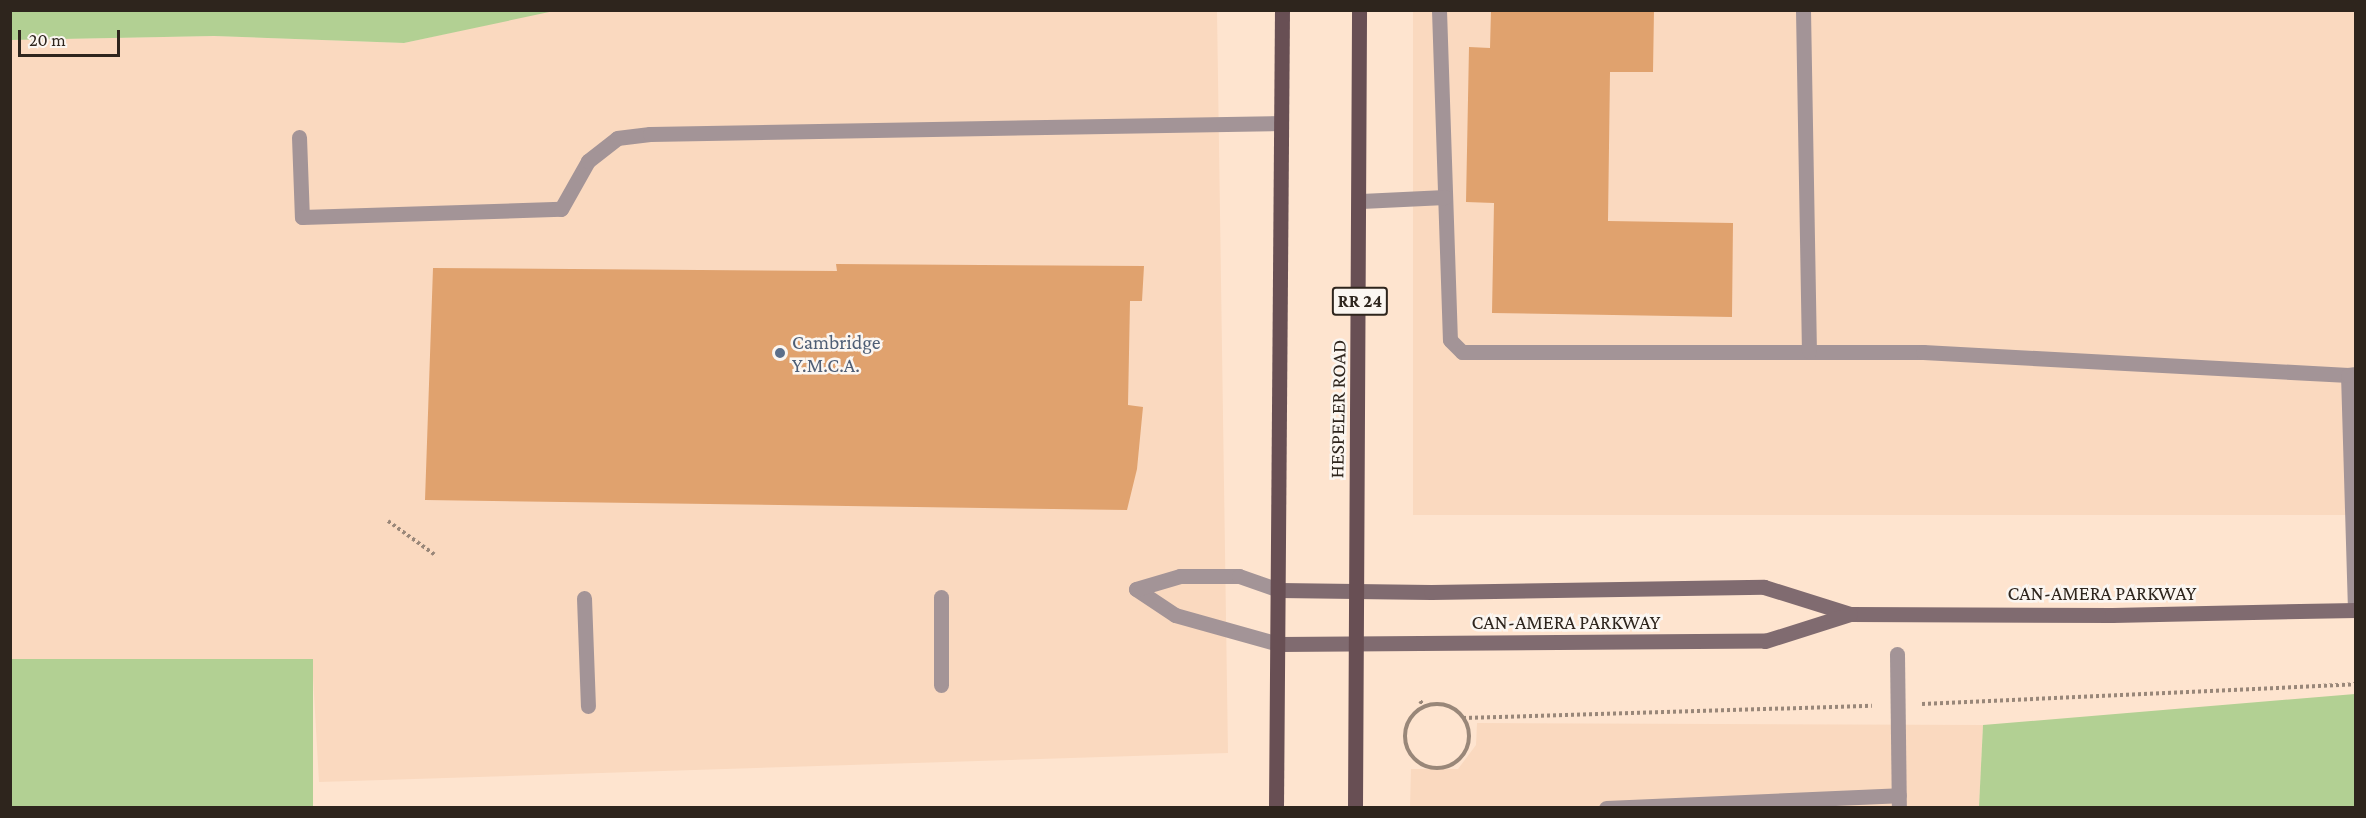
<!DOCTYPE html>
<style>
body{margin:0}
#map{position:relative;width:2366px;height:818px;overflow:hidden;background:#fee4cf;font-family:"Crimson Pro",serif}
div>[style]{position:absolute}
.built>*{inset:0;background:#fad9bf;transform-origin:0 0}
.green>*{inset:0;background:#b2d093;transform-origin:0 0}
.building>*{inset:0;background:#e0a26e}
.path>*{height:4px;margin-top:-2px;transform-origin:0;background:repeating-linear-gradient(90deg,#998779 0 3px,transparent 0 6px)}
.path>.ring{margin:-2px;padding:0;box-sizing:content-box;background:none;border:4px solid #998779;border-radius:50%}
.lane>*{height:15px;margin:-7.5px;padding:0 7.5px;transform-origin:7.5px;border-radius:7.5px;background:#a39497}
.secondary>*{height:15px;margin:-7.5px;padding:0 7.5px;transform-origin:7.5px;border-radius:7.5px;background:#806b70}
.primary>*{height:15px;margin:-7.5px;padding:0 7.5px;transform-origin:7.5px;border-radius:7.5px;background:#684f54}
.dots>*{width:16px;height:16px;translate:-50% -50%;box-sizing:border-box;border:3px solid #fbf6f1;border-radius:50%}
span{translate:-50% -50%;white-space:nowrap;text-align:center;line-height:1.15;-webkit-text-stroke:5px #fbf6f1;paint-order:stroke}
.shield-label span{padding:2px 4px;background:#fbf6f1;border:2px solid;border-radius:4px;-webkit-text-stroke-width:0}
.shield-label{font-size:18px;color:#2e251d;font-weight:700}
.service-label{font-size:20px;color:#4e5e75}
.left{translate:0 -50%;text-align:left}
.street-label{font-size:20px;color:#2e251d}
.frame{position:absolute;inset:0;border:12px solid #2e251d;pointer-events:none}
.scale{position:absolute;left:18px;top:30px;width:102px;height:27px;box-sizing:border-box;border:3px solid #2e251d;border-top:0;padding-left:8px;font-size:18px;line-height:21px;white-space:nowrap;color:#2e251d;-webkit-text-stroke:4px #fbf6f1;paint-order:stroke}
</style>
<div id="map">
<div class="built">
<div style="clip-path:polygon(554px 10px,1217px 11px,1228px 753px,319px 782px,312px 659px,11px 659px,10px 40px,214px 36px,404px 43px)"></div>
<div style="left:1413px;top:11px;width:942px;height:504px"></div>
<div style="clip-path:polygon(1477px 723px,1983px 725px,1979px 807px,1410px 808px,1411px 769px,1458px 769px,1476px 745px)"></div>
</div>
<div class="green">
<div style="clip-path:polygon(10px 11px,11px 10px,554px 11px,404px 43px,214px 36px,11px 40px)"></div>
<div style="left:11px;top:659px;width:302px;height:148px"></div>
<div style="clip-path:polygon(2355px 694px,2355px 807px,1979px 807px,1983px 725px)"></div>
</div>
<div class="building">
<div style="clip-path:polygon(1491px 10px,1654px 10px,1653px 72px,1610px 72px,1608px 221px,1733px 223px,1732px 317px,1492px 313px,1494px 203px,1466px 202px,1469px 47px,1490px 48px)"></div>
<div style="clip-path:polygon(836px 264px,1144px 266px,1142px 301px,1130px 301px,1128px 405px,1143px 407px,1137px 469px,1127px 510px,425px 500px,433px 268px,837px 271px)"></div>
</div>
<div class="path">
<div style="left:388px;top:521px;width:57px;rotate:35.7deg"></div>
<div style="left:10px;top:602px;width:1px;rotate:-45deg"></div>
<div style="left:1420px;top:701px;width:8px;rotate:50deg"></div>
<div style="left:1922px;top:704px;width:434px;rotate:-2.6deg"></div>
<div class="ring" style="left:1405px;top:704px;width:60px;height:60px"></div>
<div style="left:1463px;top:718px;width:409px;rotate:-1.7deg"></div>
</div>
<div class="lane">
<div style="left:1439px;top:10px;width:330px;rotate:88.1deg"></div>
<div style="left:1450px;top:340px;width:17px;rotate:45deg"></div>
<div style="left:1462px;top:352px;width:461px"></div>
<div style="left:1923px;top:352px;width:426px;rotate:3.1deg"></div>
<div style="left:1803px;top:10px;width:341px;rotate:89deg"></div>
<div style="left:299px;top:137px;width:80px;rotate:87.9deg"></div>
<div style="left:302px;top:217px;width:259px;rotate:-1.8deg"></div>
<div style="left:561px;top:209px;width:55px;rotate:-60.6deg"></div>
<div style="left:588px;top:161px;width:37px;rotate:-38deg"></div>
<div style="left:617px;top:138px;width:33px;rotate:-7deg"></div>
<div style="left:650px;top:134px;width:631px;rotate:-1deg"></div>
<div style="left:1361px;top:201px;width:84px;rotate:-2.7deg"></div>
<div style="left:1136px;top:589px;width:47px;rotate:33.7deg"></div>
<div style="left:1175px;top:615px;width:108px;rotate:15.6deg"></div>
<div style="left:1136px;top:589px;width:46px;rotate:-16.5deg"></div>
<div style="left:1180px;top:576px;width:59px"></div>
<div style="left:1239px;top:576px;width:42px;rotate:19.3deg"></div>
<div style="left:941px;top:597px;width:88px;rotate:90deg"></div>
<div style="left:584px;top:598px;width:108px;rotate:87.9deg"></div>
<div style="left:2355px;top:610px;width:235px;rotate:-91.7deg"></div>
<div style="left:2348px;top:375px;width:8px;rotate:-7deg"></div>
<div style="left:1897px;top:654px;width:154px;rotate:89.3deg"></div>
<div style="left:1606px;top:808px;width:293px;rotate:-2.5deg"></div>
</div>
<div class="secondary">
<div style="left:1279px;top:590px;width:152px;rotate:0.8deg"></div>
<div style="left:1431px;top:592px;width:333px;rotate:-0.9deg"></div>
<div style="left:1764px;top:587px;width:90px;rotate:17.4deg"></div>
<div style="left:1850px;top:614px;width:262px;rotate:0.2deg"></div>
<div style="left:2112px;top:615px;width:244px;rotate:-1.2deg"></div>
<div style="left:1279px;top:644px;width:486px;rotate:-0.4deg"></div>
<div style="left:1765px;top:641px;width:89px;rotate:-17.6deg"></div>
</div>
<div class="primary">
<div style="left:1276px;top:808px;width:798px;rotate:-89.57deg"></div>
<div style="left:1355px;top:808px;width:798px;rotate:-89.71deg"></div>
</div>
<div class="dots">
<div style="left:780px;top:353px;background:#5c6f8a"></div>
</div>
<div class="shield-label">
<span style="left:1360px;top:301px">RR 24</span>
</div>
<div class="service-label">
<span class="left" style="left:792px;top:354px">Cambridge<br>Y.M.C.A.</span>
</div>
<div class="street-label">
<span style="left:1338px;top:409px;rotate:-89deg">HESPELER ROAD</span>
<span style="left:2102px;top:593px">CAN-AMERA PARKWAY</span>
<span style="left:1566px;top:622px">CAN-AMERA PARKWAY</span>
</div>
<div class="frame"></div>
<div class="scale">20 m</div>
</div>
